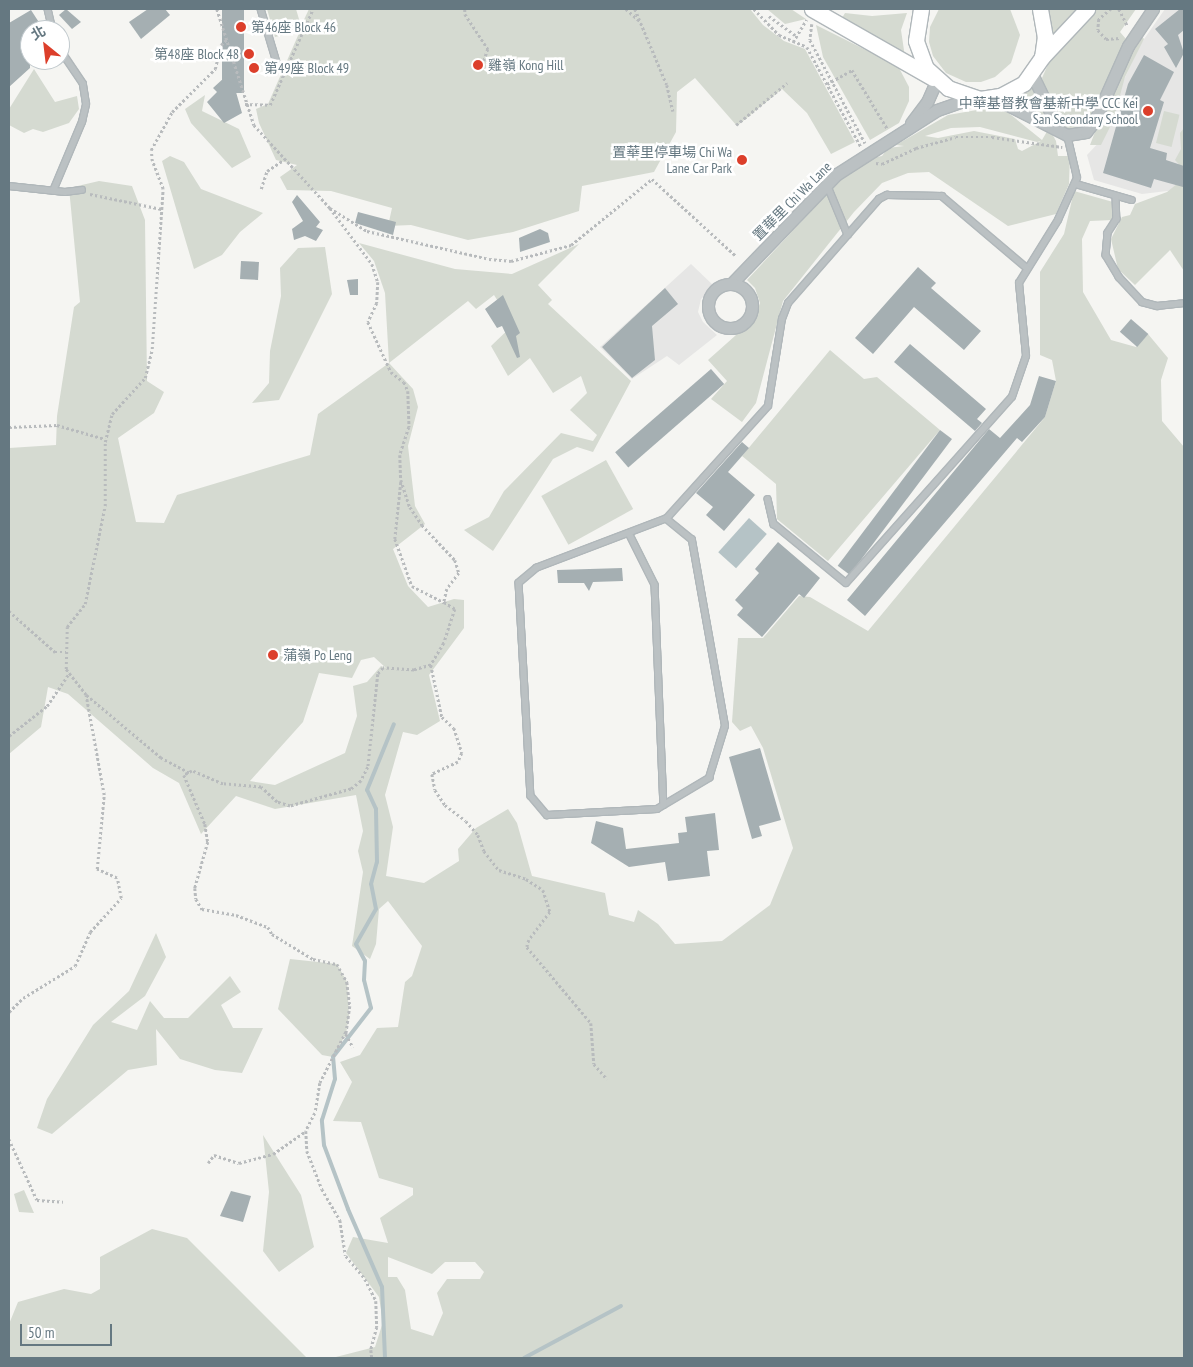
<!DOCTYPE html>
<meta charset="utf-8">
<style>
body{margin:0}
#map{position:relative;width:1193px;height:1367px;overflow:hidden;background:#f5f5f2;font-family:"PT Sans Narrow","Noto Sans TC",sans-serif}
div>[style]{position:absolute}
.built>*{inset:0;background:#e6e6e5}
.green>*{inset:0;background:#d5dad1;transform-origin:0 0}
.water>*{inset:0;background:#b5c3c6;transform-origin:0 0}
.stream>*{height:4px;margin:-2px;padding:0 2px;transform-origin:2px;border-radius:2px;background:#b5c3c6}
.building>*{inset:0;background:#a5afb2;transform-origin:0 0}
.path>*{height:2.5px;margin-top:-1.25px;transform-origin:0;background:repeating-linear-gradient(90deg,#b8bbbd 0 2.5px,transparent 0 5px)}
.roads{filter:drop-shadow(1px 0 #b0b7ba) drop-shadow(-1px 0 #b0b7ba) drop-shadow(0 1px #b0b7ba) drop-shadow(0 -1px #b0b7ba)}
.lane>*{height:5.5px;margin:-2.75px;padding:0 2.75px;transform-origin:2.75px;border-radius:2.75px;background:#bbc1c3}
.street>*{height:11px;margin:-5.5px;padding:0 5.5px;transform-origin:5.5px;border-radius:5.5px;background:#bbc1c3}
.street>.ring{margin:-5.5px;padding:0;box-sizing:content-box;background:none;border:11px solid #bbc1c3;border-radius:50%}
.secondary>*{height:15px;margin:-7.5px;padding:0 7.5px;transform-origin:7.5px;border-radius:7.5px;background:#fff}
.dots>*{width:14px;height:14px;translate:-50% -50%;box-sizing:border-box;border:2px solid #fff;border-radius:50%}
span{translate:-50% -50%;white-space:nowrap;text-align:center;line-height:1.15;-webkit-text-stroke:5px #fff;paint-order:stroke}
.poi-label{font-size:14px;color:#657881}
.left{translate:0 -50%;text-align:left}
.right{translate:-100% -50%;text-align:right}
.street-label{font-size:14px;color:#657881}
.frame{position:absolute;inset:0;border:10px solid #657881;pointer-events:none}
.north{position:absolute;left:20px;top:20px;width:50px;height:50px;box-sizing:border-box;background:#fff;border:1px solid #c1c9cd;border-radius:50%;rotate:331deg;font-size:14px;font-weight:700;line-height:20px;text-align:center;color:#657881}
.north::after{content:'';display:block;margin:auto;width:18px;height:22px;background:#dc3f2b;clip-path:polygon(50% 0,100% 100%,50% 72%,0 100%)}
.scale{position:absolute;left:20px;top:1324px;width:92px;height:22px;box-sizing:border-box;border:2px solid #657881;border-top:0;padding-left:6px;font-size:15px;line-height:18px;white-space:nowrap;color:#657881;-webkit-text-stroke:4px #fff;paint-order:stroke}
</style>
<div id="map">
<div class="built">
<div style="clip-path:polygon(1165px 9px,1184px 9px,1184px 189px,1142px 194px,1094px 180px,1087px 155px,1103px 138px,1116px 97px,1140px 45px)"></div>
<div style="clip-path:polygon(691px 264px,714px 286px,701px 299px,698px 312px,703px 322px,717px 335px,679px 365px,667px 356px,632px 379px,600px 347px)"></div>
</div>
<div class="green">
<div style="clip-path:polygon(267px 9px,296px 9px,301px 26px,309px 9px,750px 9px,763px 25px,784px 41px,805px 49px,855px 142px,831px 154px,807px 113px,782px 89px,737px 126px,695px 78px,677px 92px,676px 132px,654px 172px,582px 186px,579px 211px,513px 232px,468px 240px,411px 225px,388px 226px,392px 208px,331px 191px,287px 190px,280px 177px,297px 165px,276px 160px,259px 123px,256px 109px,268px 104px,300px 31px,275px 37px)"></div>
<div style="clip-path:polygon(767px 9px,791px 9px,806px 19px,785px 24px)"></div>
<div style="clip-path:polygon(939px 9px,1010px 9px,1020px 35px,1011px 63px,995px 77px,981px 82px,966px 82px,946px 73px,933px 56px,929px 42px,930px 27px)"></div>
<div style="clip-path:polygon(1046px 9px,1084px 9px,1050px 38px)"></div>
<div style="clip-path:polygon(1094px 9px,1136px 9px,1120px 32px,1126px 39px,1140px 34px,1144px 39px,1125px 77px,1113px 121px,1101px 145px,1090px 145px,1095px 132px,1086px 121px,1077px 124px,1084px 130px,1080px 136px,1004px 104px,1042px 57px,1038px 84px,1046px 92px,1042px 78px,1053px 53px)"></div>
<div style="clip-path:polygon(845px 13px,872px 16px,907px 13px,901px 30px,905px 57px,842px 18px)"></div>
<div style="clip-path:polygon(816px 25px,898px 66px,909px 87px,909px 101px,899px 123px,870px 140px,823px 57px)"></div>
<div style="clip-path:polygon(34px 69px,55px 102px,77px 96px,79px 109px,69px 123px,43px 132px,33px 129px,24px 133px,9px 125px,9px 109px)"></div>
<div style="clip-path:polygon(205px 95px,202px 111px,239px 129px,251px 157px,232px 168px,191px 123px,185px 109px)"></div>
<div style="clip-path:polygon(evenodd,1000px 106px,1042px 140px,1049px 128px,1056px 141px,1058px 156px,1070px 156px,1069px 184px,1056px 214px,1008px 226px,929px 172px,908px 173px,882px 183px,854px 212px,783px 301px,756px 403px,742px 422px,711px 399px,727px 381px,708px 360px,754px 319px,760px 303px,755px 288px,747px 280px,839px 181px,867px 159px,882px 156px,888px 148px,904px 146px,896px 145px,948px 115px,1000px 106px,980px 127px,1037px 142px,1041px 141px,1022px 151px,1018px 149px,1015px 139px,974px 131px,938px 138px,925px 136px,951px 128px,980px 127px)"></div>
<div style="left:1164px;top:111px;width:16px;height:33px;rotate:14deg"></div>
<div style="clip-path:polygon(1184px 128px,1184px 271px,1170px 250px,1135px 285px,1118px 269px,1111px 239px,1122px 217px,1130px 215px,1135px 204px,1167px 192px,1183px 179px,1182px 168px,1175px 160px,1181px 149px,1180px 133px)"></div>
<div style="clip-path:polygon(170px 156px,184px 162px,201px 189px,263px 213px,240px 232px,222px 255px,194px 269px,162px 161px)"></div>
<div style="clip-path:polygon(evenodd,99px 181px,132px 186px,145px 220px,147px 381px,164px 392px,154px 413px,118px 438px,136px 522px,164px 523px,177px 495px,310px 455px,318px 414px,389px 363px,385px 293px,374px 261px,359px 243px,455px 269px,512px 274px,579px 244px,538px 285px,552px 300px,548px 304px,631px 381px,593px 452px,577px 447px,553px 459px,493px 551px,464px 530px,489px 517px,504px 491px,561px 433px,593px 441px,597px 435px,570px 410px,587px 393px,581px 376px,553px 393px,530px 358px,508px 376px,491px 346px,513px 325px,494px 295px,476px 309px,468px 301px,389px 363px,413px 389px,418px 407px,408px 446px,415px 506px,425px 524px,393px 549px,408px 586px,428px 607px,454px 599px,464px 600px,464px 628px,429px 675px,440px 721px,417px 735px,403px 732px,385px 795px,393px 827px,386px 876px,424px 883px,459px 861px,458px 849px,476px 828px,508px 809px,517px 823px,532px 876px,605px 893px,609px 915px,634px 922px,638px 910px,658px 924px,675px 944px,722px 941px,770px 905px,793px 848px,763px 748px,751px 726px,740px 731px,732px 722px,738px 638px,763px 638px,799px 596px,810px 597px,868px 631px,1045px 417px,1056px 381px,1052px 360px,1040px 355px,1040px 272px,1064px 234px,1074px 191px,1113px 202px,1113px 220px,1090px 221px,1082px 239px,1083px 292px,1111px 340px,1136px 347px,1148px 334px,1168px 358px,1161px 380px,1162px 421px,1184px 447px,1184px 1358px,332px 1358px,375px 1347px,383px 1322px,379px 1297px,346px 1253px,353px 1237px,388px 1243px,380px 1218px,413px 1195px,413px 1188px,379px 1178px,361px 1122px,333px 1121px,352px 1082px,340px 1062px,360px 1055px,377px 1028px,398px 1027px,405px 982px,412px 976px,422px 946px,388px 901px,379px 909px,376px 944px,370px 959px,352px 946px,363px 872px,358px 851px,363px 831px,356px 795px,275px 809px,236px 796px,201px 834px,179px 783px,153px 768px,68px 694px,48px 687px,41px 727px,9px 754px,9px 448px,56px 445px,57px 416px,74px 307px,80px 302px,69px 188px,99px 181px,374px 657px,386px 668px,381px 666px,367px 682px,353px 686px,357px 716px,345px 753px,275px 785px,250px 781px,303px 722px,319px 673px,352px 678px,361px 660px,374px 657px,99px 181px,388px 1257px,432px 1274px,445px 1262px,475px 1262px,484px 1272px,480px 1279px,447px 1279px,437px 1293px,443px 1313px,433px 1336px,411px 1329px,405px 1290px,397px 1277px,388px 1277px,388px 1257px)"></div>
<div style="clip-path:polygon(325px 247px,332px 294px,279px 400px,252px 403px,269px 383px,270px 351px,281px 296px,280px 268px,298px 248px)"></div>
<div style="clip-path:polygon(830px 350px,864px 379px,877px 377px,940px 430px,828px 561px,777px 519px,776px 484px,742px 456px)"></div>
<div style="left:606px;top:460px;width:56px;height:74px;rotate:61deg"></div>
<div style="clip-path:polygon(156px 933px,166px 957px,145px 996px,111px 1022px,137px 1030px,150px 1001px,164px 1018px,188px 1018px,230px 976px,241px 992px,221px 1005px,233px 1028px,263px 1028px,242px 1073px,215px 1070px,180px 1059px,156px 1029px,157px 1065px,128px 1070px,52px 1134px,37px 1128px,47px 1099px,93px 1025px,129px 991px)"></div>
<div style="clip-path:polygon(290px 959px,337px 964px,347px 982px,349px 1015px,346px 1034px,333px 1057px,322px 1055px,278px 1009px)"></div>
<div style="clip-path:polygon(263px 1135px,301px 1195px,314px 1247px,279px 1272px,263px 1251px,269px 1192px)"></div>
<div style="clip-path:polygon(24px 1190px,34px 1213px,19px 1212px,14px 1194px)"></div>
<div style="clip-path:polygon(152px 1229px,187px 1238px,307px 1358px,9px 1358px,9px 1324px,18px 1302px,64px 1289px,91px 1294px,100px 1289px,100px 1257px)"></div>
</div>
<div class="water">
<div style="left:749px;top:518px;width:24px;height:46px;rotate:42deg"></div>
</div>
<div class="stream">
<div style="left:385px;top:1358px;width:71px;rotate:-92.4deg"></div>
<div style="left:382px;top:1287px;width:85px;rotate:-113.6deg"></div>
<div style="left:348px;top:1209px;width:68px;rotate:-110.6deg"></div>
<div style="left:324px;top:1145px;width:25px;rotate:-95deg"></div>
<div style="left:322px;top:1120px;width:43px;rotate:-72.4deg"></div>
<div style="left:335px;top:1079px;width:22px;rotate:-95deg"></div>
<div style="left:333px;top:1057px;width:62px;rotate:-52.2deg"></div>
<div style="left:371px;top:1008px;width:29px;rotate:-104deg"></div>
<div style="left:364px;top:980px;width:19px;rotate:-87deg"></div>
<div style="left:365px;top:961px;width:19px;rotate:-118deg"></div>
<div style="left:356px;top:944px;width:40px;rotate:-60.3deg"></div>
<div style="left:376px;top:909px;width:25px;rotate:-101deg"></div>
<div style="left:371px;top:884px;width:23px;rotate:-75deg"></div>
<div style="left:377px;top:862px;width:53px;rotate:-91.1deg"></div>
<div style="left:376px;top:809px;width:21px;rotate:-115deg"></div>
<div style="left:367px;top:790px;width:71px;rotate:-67.8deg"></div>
<div style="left:524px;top:1358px;width:110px;rotate:-28.2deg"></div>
</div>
<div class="building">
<div style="clip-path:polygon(66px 9px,81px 22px,72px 29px,59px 15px)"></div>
<div style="clip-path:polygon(148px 9px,165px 9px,170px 15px,141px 39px,129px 22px)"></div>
<div style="left:222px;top:9px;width:22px;height:84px"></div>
<div style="clip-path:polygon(1180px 9px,1184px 9px,1184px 30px,1178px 35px,1184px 53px,1176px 68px,1164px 47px,1168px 44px,1155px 29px)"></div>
<div style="clip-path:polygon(31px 10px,42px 27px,30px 30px,30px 68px,9px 87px,9px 23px)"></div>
<div style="clip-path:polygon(1144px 55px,1174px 72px,1160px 100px,1164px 102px,1150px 148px,1167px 153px,1166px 160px,1184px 166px,1183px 187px,1154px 179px,1151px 188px,1103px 173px,1128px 84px)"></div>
<div style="clip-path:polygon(225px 77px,241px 91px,236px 92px,242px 113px,224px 123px,207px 102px,217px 92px,213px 88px)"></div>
<div style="clip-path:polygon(297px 195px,320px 222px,316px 227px,323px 230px,316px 241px,305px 236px,294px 240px,292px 229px,303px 221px,292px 202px)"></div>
<div style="clip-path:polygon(358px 212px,396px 222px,393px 235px,355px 223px)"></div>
<div style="clip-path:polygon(540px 229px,548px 233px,550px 242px,520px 252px,519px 238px)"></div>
<div style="left:241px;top:261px;width:18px;height:18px;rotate:3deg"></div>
<div style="clip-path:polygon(918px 267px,936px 283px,931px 288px,981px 331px,964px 350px,914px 307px,873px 354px,855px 338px)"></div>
<div style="clip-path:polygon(358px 279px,358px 295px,350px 295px,347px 280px)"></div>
<div style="clip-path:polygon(665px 288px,678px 304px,652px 326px,655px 360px,632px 378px,602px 347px)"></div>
<div style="clip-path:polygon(503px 295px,520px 333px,516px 336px,520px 357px,517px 358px,502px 326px,497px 328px,485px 309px)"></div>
<div style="left:1131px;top:319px;width:23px;height:17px;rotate:41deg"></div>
<div style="clip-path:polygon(910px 344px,986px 409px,977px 419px,982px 423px,975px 431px,894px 362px)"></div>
<div style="left:711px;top:369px;width:20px;height:127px;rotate:49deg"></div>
<div style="clip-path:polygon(1039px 376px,1056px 381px,1045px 417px,1022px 442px,1017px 438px,865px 616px,847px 600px,989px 429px,1000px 438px,1030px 405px)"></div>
<div style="left:940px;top:430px;width:15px;height:170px;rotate:37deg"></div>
<div style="clip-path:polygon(742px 442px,749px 448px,728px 472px,755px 495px,724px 531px,706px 515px,713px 507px,696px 493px)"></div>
<div style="clip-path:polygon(778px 542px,820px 578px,804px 598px,799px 594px,762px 637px,737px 615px,743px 608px,735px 600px,759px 573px,755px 569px)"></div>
<div style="clip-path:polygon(622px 568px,623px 581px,593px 582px,589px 591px,584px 583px,558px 583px,557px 570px)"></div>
<div style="clip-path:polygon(760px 748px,781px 820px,759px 826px,762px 836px,752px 839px,729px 757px)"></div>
<div style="clip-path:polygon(715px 813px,719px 850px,707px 851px,710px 876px,668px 881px,665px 862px,629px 867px,591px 843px,596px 821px,623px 828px,626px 849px,679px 843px,678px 833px,687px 832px,685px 817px)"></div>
<div style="clip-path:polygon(231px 1191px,251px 1196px,243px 1222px,220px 1216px)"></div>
</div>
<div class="path">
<div style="left:217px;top:9px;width:122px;rotate:72.3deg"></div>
<div style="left:254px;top:125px;width:113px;rotate:47.5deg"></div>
<div style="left:330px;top:208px;width:44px;rotate:31.9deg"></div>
<div style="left:367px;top:231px;width:125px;rotate:12.9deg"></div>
<div style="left:489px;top:259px;width:22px;rotate:5deg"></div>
<div style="left:511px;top:261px;width:62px;rotate:-14.9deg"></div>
<div style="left:571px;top:245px;width:104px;rotate:-39.2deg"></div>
<div style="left:652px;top:179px;width:114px;rotate:42.5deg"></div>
<div style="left:465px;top:9px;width:5px;rotate:90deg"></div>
<div style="left:465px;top:14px;width:42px;rotate:56.7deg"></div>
<div style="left:488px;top:49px;width:21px;rotate:109deg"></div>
<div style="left:626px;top:9px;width:20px;rotate:41deg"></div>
<div style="left:635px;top:9px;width:82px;rotate:67.2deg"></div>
<div style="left:667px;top:85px;width:27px;rotate:77deg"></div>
<div style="left:754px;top:9px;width:36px;rotate:46deg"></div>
<div style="left:779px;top:35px;width:30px;rotate:23deg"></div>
<div style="left:807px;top:47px;width:114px;rotate:61.6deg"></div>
<div style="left:1111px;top:9px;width:16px;rotate:140deg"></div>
<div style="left:1099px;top:19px;width:11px;rotate:95deg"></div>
<div style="left:1098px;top:30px;width:12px;rotate:48deg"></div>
<div style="left:1106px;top:39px;width:14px;rotate:-4deg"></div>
<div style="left:1119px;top:9px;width:18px;rotate:63deg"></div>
<div style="left:769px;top:16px;width:34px;rotate:36deg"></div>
<div style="left:812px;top:24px;width:16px;rotate:97deg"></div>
<div style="left:810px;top:40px;width:117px;rotate:61.9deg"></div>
<div style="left:793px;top:42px;width:26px;rotate:-59deg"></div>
<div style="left:827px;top:84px;width:29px;rotate:-29deg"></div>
<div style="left:852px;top:70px;width:68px;rotate:58.9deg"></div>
<div style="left:245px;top:104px;width:25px;rotate:2deg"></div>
<div style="left:270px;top:105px;width:105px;rotate:-65.9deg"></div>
<div style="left:736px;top:125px;width:66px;rotate:-39.5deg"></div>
<div style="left:876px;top:163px;width:6px;rotate:9deg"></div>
<div style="left:882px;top:164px;width:38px;rotate:-25deg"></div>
<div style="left:916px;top:148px;width:41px;rotate:-15.4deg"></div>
<div style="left:956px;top:137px;width:36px"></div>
<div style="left:992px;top:137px;width:71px;rotate:8.1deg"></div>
<div style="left:261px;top:189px;width:19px;rotate:-72deg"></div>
<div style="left:267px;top:171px;width:22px;rotate:-34deg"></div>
<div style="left:90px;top:194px;width:73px;rotate:11.9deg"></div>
<div style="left:330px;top:208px;width:70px;rotate:53.1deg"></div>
<div style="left:372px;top:264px;width:19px;rotate:72deg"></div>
<div style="left:378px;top:282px;width:21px;rotate:93deg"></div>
<div style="left:377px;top:303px;width:21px;rotate:115deg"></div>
<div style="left:368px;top:322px;width:55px;rotate:65.3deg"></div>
<div style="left:391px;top:372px;width:16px;rotate:38deg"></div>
<div style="left:404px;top:382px;width:10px;rotate:66deg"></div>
<div style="left:408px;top:391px;width:36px;rotate:88deg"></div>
<div style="left:409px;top:427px;width:29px;rotate:108deg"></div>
<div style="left:400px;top:455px;width:25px;rotate:88deg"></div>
<div style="left:401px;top:480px;width:28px;rotate:72deg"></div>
<div style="left:410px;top:507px;width:22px;rotate:56deg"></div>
<div style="left:422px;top:525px;width:48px;rotate:46.7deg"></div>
<div style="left:455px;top:560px;width:14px;rotate:73deg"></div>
<div style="left:459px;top:573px;width:20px;rotate:127deg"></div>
<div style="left:447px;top:589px;width:13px;rotate:103deg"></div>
<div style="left:444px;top:602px;width:13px;rotate:32deg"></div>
<div style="left:455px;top:609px;width:36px;rotate:108deg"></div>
<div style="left:444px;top:643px;width:26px;rotate:121deg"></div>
<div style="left:431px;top:665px;width:18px;rotate:164deg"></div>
<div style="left:414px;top:670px;width:31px;rotate:-176deg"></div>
<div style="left:383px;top:668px;width:8px;rotate:130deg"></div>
<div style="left:378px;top:674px;width:94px;rotate:96.1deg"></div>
<div style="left:368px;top:767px;width:16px;rotate:117deg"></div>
<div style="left:361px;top:781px;width:13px;rotate:141deg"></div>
<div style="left:351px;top:789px;width:63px;rotate:164.4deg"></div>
<div style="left:290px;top:806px;width:14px;rotate:-163deg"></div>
<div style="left:277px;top:802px;width:22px;rotate:-137deg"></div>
<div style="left:261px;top:787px;width:38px;rotate:-175deg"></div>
<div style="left:223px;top:784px;width:34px;rotate:-157deg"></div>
<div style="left:192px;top:771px;width:9px;rotate:153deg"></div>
<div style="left:184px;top:775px;width:53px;rotate:66.8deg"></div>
<div style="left:205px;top:824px;width:18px;rotate:81deg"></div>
<div style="left:208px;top:842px;width:48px;rotate:105.8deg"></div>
<div style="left:195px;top:888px;width:11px;rotate:85deg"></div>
<div style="left:196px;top:899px;width:12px;rotate:59deg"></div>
<div style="left:202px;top:909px;width:35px;rotate:10deg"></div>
<div style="left:236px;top:915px;width:34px;rotate:21deg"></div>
<div style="left:268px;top:927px;width:8px;rotate:60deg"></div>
<div style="left:272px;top:934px;width:48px;rotate:31.4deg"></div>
<div style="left:313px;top:959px;width:25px;rotate:12deg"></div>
<div style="left:337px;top:964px;width:21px;rotate:61deg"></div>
<div style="left:347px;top:982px;width:24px;rotate:83deg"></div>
<div style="left:350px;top:1006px;width:28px;rotate:98deg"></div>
<div style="left:346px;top:1034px;width:15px;rotate:62deg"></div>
<div style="left:9px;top:427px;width:48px;rotate:-2.4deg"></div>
<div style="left:57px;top:425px;width:50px;rotate:16.3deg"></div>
<div style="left:401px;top:482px;width:57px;rotate:96deg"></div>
<div style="left:395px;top:539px;width:50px;rotate:70.1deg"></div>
<div style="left:412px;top:586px;width:36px;rotate:27deg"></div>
<div style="left:9px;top:611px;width:62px;rotate:41.7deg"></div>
<div style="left:55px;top:652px;width:11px"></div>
<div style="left:431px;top:665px;width:53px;rotate:78.1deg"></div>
<div style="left:442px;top:717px;width:16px;rotate:43deg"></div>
<div style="left:454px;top:728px;width:26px;rotate:72deg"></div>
<div style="left:462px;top:753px;width:10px;rotate:114deg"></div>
<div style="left:458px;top:762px;width:29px;rotate:155deg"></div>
<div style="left:432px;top:774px;width:16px;rotate:79deg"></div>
<div style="left:435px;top:790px;width:18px;rotate:56deg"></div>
<div style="left:445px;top:805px;width:26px;rotate:37deg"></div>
<div style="left:466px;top:821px;width:18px;rotate:49deg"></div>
<div style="left:478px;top:835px;width:17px;rotate:69deg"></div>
<div style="left:484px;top:851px;width:24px;rotate:52deg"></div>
<div style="left:499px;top:870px;width:28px;rotate:18deg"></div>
<div style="left:526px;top:879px;width:20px;rotate:33deg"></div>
<div style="left:543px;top:890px;width:23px;rotate:72deg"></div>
<div style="left:550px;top:912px;width:35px;rotate:127deg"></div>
<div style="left:529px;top:940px;width:7px;rotate:106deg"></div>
<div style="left:527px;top:947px;width:99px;rotate:49.9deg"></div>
<div style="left:591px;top:1023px;width:41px;rotate:85.8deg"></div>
<div style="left:594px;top:1064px;width:20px;rotate:49deg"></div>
<div style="left:9px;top:736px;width:48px;rotate:-38.3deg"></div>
<div style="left:47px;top:706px;width:40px;rotate:-56deg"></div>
<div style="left:189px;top:773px;width:32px;rotate:-152deg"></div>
<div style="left:161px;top:758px;width:98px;rotate:-140deg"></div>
<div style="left:86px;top:695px;width:33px;rotate:-128deg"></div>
<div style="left:66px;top:669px;width:42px;rotate:-88.6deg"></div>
<div style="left:67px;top:627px;width:29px;rotate:-52deg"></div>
<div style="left:85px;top:604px;width:100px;rotate:-78.5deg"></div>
<div style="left:105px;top:506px;width:64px;rotate:-90deg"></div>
<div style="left:105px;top:442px;width:29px;rotate:-76deg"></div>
<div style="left:112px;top:414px;width:49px;rotate:-47.5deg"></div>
<div style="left:145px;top:378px;width:30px;rotate:-76deg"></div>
<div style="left:152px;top:349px;width:160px;rotate:-86.1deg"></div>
<div style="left:163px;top:189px;width:30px;rotate:-111deg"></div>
<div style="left:152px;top:161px;width:11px;rotate:-95deg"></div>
<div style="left:151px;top:150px;width:43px;rotate:-61.1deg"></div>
<div style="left:172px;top:112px;width:61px;rotate:-45deg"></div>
<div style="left:215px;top:69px;width:25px;rotate:-76deg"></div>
<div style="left:221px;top:45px;width:8px;rotate:-45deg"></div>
<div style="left:9px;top:1012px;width:20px;rotate:-45deg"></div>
<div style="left:23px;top:998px;width:61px;rotate:-31.6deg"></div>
<div style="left:75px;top:966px;width:37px;rotate:-66deg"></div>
<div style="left:90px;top:932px;width:46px;rotate:-47.6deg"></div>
<div style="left:121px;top:898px;width:20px;rotate:-101deg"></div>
<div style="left:117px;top:878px;width:22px;rotate:-156deg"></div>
<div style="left:97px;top:869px;width:74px;rotate:-84.6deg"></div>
<div style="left:104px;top:795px;width:101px;rotate:-100.3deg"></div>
<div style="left:346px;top:1032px;width:57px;rotate:117deg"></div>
<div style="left:320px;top:1083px;width:30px;rotate:99deg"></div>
<div style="left:315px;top:1113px;width:20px;rotate:117deg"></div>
<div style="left:306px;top:1131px;width:20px;rotate:87deg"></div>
<div style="left:307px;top:1151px;width:41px;rotate:68.5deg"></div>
<div style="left:322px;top:1189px;width:36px;rotate:60deg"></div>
<div style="left:340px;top:1220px;width:36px;rotate:81deg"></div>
<div style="left:346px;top:1256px;width:30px;rotate:50deg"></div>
<div style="left:365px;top:1279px;width:25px;rotate:63deg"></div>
<div style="left:376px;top:1301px;width:26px;rotate:88deg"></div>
<div style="left:377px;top:1327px;width:24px;rotate:105deg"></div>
<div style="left:371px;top:1350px;width:8px;rotate:83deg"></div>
<div style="left:9px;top:1139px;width:67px;rotate:65.3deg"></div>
<div style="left:37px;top:1200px;width:26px;rotate:4deg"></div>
<div style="left:208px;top:1163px;width:10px;rotate:-53deg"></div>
<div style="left:214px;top:1155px;width:26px;rotate:18deg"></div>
<div style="left:239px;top:1163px;width:35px;rotate:-15deg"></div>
<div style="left:273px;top:1154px;width:40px;rotate:-34.9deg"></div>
</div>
<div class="roads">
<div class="lane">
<div style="left:48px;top:9px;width:22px;rotate:77deg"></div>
<div style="left:261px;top:9px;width:59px;rotate:73.4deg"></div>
<div style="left:827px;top:184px;width:55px;rotate:67.6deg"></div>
<div style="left:1076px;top:184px;width:58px;rotate:15.9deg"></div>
<div style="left:9px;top:186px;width:56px;rotate:6.1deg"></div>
<div style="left:65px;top:192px;width:17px;rotate:-7deg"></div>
<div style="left:53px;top:191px;width:75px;rotate:-67.2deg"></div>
<div style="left:82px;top:122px;width:18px;rotate:-77deg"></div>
<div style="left:86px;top:104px;width:20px;rotate:-99deg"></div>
<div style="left:83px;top:84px;width:41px;rotate:-124.1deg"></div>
<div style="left:1116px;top:196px;width:23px;rotate:88deg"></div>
<div style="left:1117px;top:219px;width:17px;rotate:123deg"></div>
<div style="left:1108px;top:233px;width:22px;rotate:95deg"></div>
<div style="left:1106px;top:255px;width:26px;rotate:59deg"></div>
<div style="left:1119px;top:277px;width:34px;rotate:47deg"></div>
<div style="left:1142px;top:302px;width:16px;rotate:15deg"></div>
<div style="left:1157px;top:306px;width:27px;rotate:-6deg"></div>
<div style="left:768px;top:499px;width:26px;rotate:77deg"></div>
<div style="left:774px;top:524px;width:93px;rotate:39.3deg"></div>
<div style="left:846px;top:583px;width:249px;rotate:-48.3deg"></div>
<div style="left:1012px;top:397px;width:43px;rotate:-71.1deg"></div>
<div style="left:1026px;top:356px;width:73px;rotate:-95.5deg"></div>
<div style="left:1019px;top:283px;width:74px;rotate:-58.2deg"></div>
<div style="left:1058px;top:220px;width:46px;rotate:-65.7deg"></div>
<div style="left:1077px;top:178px;width:44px;rotate:-103.1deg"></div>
<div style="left:666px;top:519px;width:138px;rotate:159.2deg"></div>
<div style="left:537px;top:568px;width:23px;rotate:140deg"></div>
<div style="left:519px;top:583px;width:213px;rotate:86.8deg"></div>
<div style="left:531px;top:796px;width:25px;rotate:50deg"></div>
<div style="left:547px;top:815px;width:110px;rotate:-3.1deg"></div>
<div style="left:657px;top:809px;width:61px;rotate:-30.8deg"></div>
<div style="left:709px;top:778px;width:54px;rotate:-72.9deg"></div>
<div style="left:725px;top:726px;width:189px;rotate:-100.1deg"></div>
<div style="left:692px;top:540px;width:33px;rotate:-141deg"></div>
<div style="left:666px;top:519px;width:152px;rotate:-47.9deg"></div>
<div style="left:768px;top:406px;width:88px;rotate:-80.9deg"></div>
<div style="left:782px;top:319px;width:17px;rotate:-69deg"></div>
<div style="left:788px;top:303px;width:138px;rotate:-48.8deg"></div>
<div style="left:879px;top:199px;width:9px;rotate:-27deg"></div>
<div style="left:887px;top:195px;width:55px;rotate:1deg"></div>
<div style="left:942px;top:196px;width:111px;rotate:40.3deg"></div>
<div style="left:629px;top:533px;width:58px;rotate:63.4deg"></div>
<div style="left:655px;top:585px;width:220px;rotate:87.7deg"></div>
</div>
<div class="street">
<div style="left:1032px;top:74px;width:60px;rotate:64.3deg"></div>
<div style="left:987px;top:100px;width:22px;rotate:13deg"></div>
<div style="left:1008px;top:105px;width:66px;rotate:27deg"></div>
<div style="left:1067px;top:135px;width:19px;rotate:-9deg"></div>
<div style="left:1086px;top:132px;width:15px;rotate:-53deg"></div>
<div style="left:1095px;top:120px;width:81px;rotate:-66deg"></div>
<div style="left:1128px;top:46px;width:45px;rotate:-56deg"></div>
<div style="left:911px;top:123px;width:26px;rotate:-53deg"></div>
<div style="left:927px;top:102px;width:24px;rotate:-66deg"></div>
<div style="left:731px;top:284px;width:153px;rotate:-46.1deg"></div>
<div style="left:837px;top:174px;width:119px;rotate:-32.6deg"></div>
<div style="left:937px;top:110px;width:39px;rotate:-19deg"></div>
<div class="ring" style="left:708px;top:284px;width:33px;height:33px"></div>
</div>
<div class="secondary">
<div style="left:812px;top:9px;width:139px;rotate:29.7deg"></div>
<div style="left:921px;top:9px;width:32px;rotate:99deg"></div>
<div style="left:916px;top:41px;width:29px;rotate:70deg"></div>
<div style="left:926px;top:68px;width:30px;rotate:42deg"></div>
<div style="left:948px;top:88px;width:34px;rotate:19deg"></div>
<div style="left:980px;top:99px;width:20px;rotate:-9deg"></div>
<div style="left:1000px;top:96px;width:27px;rotate:-28deg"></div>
<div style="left:1024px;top:83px;width:32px;rotate:-55deg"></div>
<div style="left:1042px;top:57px;width:66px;rotate:-46.8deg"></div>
<div style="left:1040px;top:9px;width:27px;rotate:80deg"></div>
<div style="left:1045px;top:36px;width:21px;rotate:98deg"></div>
</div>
</div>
<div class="dots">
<div style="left:241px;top:27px;background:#dc3f2b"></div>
<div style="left:249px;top:54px;background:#dc3f2b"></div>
<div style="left:478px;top:65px;background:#dc3f2b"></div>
<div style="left:254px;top:68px;background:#dc3f2b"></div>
<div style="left:1148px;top:111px;background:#dc3f2b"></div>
<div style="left:742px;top:160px;background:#dc3f2b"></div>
<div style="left:273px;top:655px;background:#dc3f2b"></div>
</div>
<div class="poi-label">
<span class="left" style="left:251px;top:27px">第46座 Block 46</span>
<span class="right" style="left:239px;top:54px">第48座 Block 48</span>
<span class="left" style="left:488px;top:65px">雞嶺 Kong Hill</span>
<span class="left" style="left:264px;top:68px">第49座 Block 49</span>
<span class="right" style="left:1138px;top:111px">中華基督教會基新中學 CCC Kei<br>San Secondary School</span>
<span class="right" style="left:732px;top:160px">置華里停車場 Chi Wa<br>Lane Car Park</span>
<span class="left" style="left:283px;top:655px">蒲嶺 Po Leng</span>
</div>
<div class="street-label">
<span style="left:792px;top:201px;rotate:-45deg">置華里 Chi Wa Lane</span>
</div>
<div class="frame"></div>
<div class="north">北</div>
<div class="scale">50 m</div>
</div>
